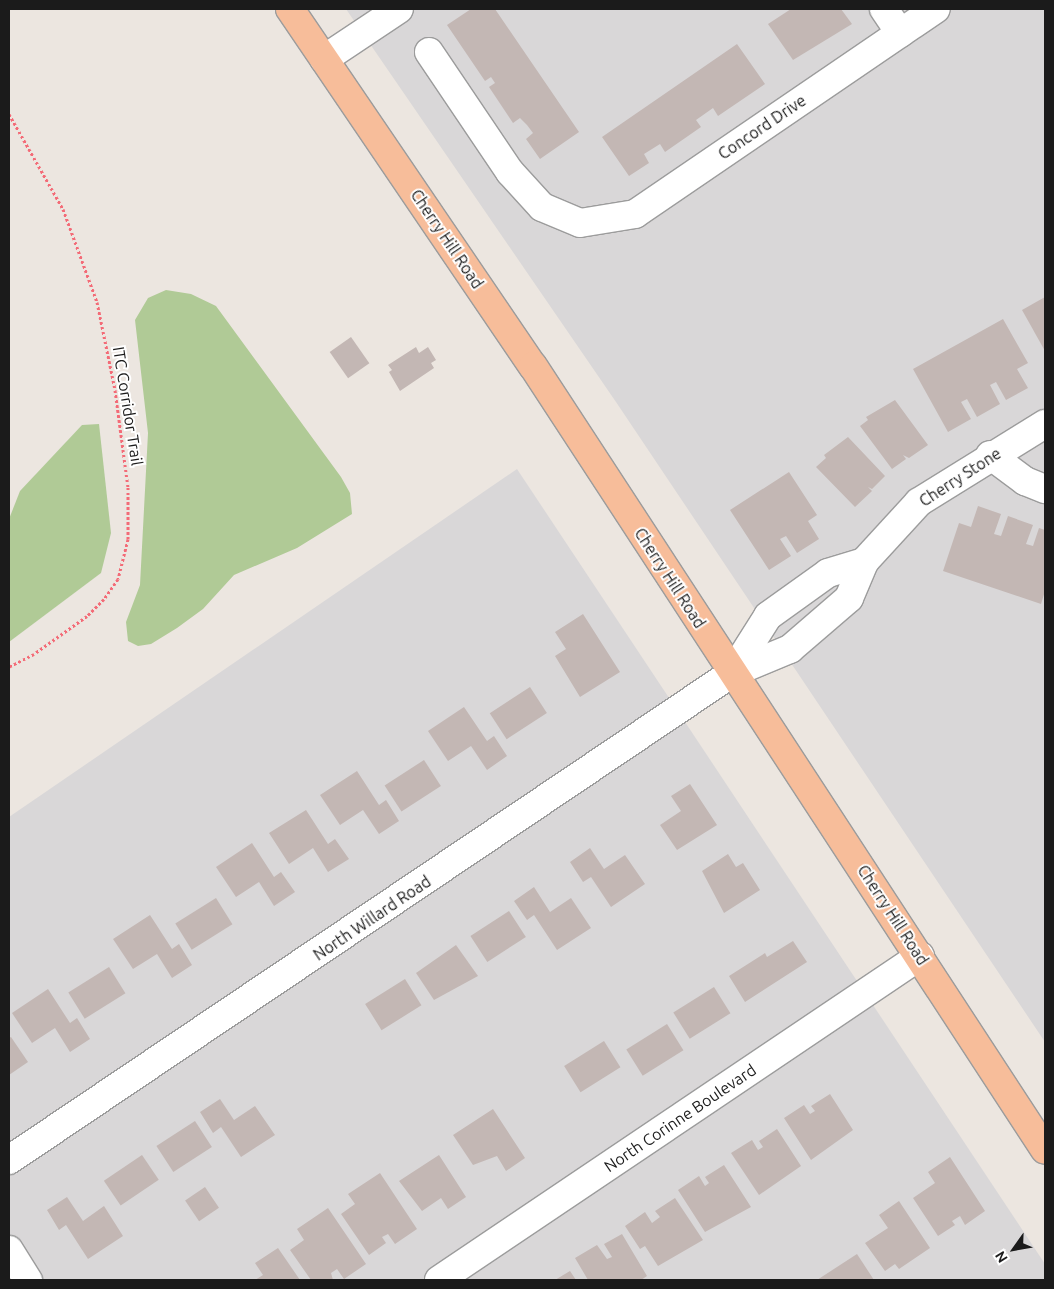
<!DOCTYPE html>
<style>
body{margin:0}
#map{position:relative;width:1054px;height:1289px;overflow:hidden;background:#ece6e0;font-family:Ubuntu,sans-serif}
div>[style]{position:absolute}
.residential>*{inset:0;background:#d9d7d8}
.forest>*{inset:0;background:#b0ca96}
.building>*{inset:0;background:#c3b7b4;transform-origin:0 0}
.path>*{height:3px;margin-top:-1.5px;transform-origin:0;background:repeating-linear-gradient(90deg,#f36b77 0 2.5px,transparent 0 5px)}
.roads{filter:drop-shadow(1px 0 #9c9c9c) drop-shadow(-1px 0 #9c9c9c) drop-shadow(0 1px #9c9c9c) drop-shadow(0 -1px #9c9c9c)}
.minor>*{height:28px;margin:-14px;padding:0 14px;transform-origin:14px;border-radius:14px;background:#fff}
.major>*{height:28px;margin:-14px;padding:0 14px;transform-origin:14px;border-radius:14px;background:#f7bd9a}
span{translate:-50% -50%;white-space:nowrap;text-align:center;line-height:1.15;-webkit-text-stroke:4px #fff;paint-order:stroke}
.street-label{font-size:16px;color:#1b1b1b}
.frame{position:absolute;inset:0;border:10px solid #1b1b1b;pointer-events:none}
.north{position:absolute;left:989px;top:1224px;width:50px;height:50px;-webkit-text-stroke:4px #fff;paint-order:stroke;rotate:238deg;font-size:14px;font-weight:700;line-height:20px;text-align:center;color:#1b1b1b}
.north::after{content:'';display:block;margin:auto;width:18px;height:22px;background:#1b1b1b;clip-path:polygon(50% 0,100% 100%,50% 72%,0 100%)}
</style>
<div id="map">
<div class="residential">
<div style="clip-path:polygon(346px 9px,1045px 9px,1045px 1042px,616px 402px)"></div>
<div style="clip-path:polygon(517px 469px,1045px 1264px,1045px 1280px,9px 1280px,9px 817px)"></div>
</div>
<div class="forest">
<div style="clip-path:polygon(166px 290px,191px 294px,216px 306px,341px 477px,350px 493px,352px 514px,297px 548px,234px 575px,203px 609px,177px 628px,151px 644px,138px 646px,128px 641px,126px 622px,140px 585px,148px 433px,135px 320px,148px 298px)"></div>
<div style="clip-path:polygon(99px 424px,111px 533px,101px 573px,9px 642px,9px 519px,20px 491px,82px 425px)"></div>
</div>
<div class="building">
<div style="clip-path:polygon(471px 9px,495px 9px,579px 132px,540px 159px,526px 139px,533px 133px,527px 125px,520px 118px,513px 123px,489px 87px,495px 83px,491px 77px,485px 81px,447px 25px)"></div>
<div style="clip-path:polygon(791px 9px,841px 9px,852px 24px,793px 60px,768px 24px)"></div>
<div style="clip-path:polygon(737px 44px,765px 84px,718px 116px,713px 108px,696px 120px,701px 127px,665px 152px,660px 144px,644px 154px,649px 163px,629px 176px,602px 137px)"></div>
<div style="clip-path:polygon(1045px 297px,1045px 351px,1022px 310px)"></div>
<div style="clip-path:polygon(1003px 319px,1028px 363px,1017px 369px,1028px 388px,1006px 400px,996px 382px,990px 385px,1000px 404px,977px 417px,967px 399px,961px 402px,971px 419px,948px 432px,913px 369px)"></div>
<div style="left:351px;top:337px;width:32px;height:26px;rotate:55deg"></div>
<div style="clip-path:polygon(416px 347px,419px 353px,428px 347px,436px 360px,431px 363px,434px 368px,400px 391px,389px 372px,392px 370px,388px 365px)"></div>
<div style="clip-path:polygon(895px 400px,928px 445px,909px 458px,903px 455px,906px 459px,892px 469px,860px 426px,868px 420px,866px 417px)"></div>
<div style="clip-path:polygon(848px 437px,885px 476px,872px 489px,868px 487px,872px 491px,855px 507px,816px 467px,826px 458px,824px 455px)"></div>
<div style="clip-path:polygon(789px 472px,817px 515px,808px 521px,819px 539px,797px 553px,786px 536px,780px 539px,791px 556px,769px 570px,730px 510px)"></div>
<div style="clip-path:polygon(978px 506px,1001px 514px,994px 534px,1001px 536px,1008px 516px,1033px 525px,1026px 544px,1033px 546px,1039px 528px,1045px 530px,1045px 591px,1041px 604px,943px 571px,959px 523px,971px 527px)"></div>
<div style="clip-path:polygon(583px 614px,620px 672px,580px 697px,555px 656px,566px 649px,555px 632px)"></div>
<div style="left:530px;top:687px;width:31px;height:48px;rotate:57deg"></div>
<div style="clip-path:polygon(464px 707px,487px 741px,494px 736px,507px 756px,487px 770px,471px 746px,448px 761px,428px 731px)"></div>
<div style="left:424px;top:760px;width:31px;height:47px;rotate:57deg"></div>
<div style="clip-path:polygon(357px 771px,379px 805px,386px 800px,399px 821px,379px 834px,363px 810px,340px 825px,320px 795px)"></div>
<div style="clip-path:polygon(690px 784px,717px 825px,677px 850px,660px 825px,681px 811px,671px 796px)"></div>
<div style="clip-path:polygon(306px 810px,328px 844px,335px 839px,349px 859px,328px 872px,313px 848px,289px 864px,269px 833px)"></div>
<div style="clip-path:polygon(252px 843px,274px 877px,281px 872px,295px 892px,274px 906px,259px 882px,236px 897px,216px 867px)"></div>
<div style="clip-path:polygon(590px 848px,604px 869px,625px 855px,645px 884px,611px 907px,591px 877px,583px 882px,570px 862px)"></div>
<div style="clip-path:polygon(728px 854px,736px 867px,743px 863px,760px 890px,724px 913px,702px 871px)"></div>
<div style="clip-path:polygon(534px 887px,550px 912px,571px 898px,591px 928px,557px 950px,534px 915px,527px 920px,514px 901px)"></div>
<div style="left:216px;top:898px;width:31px;height:48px;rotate:58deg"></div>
<div style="left:509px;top:911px;width:31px;height:46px;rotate:57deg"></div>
<div style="clip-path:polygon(150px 915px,172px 949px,179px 944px,192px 965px,172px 978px,157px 954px,133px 969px,113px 939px)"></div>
<div style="clip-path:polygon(793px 941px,807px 962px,745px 1002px,729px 976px,765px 953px,767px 957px)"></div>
<div style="clip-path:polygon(456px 945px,478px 976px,434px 1000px,416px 973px)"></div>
<div style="left:109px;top:967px;width:31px;height:48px;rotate:58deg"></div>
<div style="left:405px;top:979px;width:31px;height:47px;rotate:58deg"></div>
<div style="left:714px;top:987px;width:31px;height:48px;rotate:58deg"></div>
<div style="clip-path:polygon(48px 989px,70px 1023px,77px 1018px,90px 1039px,70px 1052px,55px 1028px,32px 1043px,12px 1013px)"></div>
<div style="left:667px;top:1024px;width:31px;height:48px;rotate:58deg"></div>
<div style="clip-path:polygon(11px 1037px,28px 1062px,9px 1075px,9px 1038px)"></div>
<div style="left:604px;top:1041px;width:31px;height:47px;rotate:58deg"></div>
<div style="clip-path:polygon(830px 1094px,853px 1130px,811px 1160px,784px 1118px,804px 1105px,810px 1114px,815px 1111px,811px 1106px)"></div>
<div style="clip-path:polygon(220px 1099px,234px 1120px,255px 1106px,275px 1135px,241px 1157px,221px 1127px,213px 1133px,200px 1112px)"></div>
<div style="clip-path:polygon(493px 1109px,525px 1158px,506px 1171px,497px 1156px,473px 1165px,453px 1135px)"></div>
<div style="left:195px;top:1121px;width:31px;height:46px;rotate:57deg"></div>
<div style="clip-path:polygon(777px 1129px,801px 1166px,759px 1195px,731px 1153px,752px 1140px,758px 1150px,763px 1147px,759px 1141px)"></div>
<div style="left:142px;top:1155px;width:30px;height:46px;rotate:56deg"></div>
<div style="clip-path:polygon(439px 1155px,466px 1197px,448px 1209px,441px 1198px,422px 1211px,399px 1181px)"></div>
<div style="clip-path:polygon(950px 1157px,985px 1211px,965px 1225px,960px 1216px,952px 1221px,955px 1225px,938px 1236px,913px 1198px,935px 1183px,928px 1172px)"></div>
<div style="clip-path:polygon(724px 1165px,751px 1207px,705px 1232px,678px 1190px,699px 1176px,705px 1186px,709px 1183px,705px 1177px)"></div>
<div style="clip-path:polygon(380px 1173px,417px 1229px,395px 1244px,388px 1234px,382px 1237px,386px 1243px,369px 1255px,341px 1214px,355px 1204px,348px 1194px)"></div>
<div style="left:205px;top:1187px;width:25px;height:24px;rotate:56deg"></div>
<div style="clip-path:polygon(67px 1197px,83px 1221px,104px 1206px,123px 1236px,88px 1259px,66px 1225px,59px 1230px,47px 1210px)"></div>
<div style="clip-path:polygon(675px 1198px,703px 1240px,658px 1266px,645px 1246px,640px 1249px,625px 1226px,645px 1212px,652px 1223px,660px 1217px,655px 1211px)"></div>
<div style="clip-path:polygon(899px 1201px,930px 1248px,899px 1269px,895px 1264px,885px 1271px,865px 1243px,888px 1228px,879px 1215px)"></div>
<div style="clip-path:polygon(328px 1208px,366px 1264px,344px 1279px,337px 1269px,331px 1273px,333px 1280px,311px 1280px,290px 1250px,304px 1240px,297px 1229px)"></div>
<div style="clip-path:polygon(622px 1234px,647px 1276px,641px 1280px,588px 1280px,575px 1258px,597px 1245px,607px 1259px,612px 1257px,604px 1244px)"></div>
<div style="clip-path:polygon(278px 1248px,300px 1280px,255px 1280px,263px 1275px,255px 1263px)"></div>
<div style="clip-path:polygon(857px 1254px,874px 1280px,817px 1280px)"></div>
<div style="clip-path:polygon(570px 1271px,576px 1280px,555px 1280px)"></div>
</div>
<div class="path">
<div style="left:9px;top:114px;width:109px;rotate:60.4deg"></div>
<div style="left:63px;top:209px;width:99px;rotate:69.9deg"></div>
<div style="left:97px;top:302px;width:90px;rotate:78.4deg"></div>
<div style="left:115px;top:390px;width:98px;rotate:82.4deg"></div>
<div style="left:128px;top:487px;width:52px;rotate:90deg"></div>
<div style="left:128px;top:539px;width:41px;rotate:104deg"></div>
<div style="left:118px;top:579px;width:24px;rotate:125deg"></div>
<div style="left:104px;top:599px;width:24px;rotate:135deg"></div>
<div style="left:87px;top:616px;width:65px;rotate:144.4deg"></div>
<div style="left:34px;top:654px;width:28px;rotate:153deg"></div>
</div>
<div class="roads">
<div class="minor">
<div style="left:884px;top:9px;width:29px;rotate:56deg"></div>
<div style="left:429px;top:52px;width:145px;rotate:56deg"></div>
<div style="left:510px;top:172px;width:47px;rotate:47.6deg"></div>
<div style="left:542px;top:207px;width:41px;rotate:22.8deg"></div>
<div style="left:580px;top:223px;width:56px;rotate:-9.3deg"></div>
<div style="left:635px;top:214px;width:364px;rotate:-34.3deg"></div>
<div style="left:324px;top:59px;width:90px;rotate:-33.7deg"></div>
<div style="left:990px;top:455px;width:44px;rotate:36.6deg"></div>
<div style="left:1025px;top:481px;width:22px;rotate:22deg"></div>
<div style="left:732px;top:673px;width:67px;rotate:-57.7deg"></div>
<div style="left:768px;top:616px;width:74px;rotate:-35.6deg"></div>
<div style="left:828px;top:573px;width:38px;rotate:-17deg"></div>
<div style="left:9px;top:1160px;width:872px;rotate:-33.96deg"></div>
<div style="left:732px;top:673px;width:63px;rotate:-22.5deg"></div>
<div style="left:790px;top:649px;width:78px;rotate:-40.8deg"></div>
<div style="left:849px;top:598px;width:39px;rotate:-67deg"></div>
<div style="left:864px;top:562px;width:81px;rotate:-47.5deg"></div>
<div style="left:919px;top:502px;width:148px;rotate:-31.8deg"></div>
<div style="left:9px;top:1250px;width:36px;rotate:58deg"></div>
<div style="left:439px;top:1280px;width:580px;rotate:-33.96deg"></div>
</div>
<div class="major">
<div style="left:290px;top:9px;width:432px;rotate:55.8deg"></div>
<div style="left:533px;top:366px;width:936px;rotate:56.85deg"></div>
</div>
</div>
<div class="street-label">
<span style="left:762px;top:127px;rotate:-34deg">Concord Drive</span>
<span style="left:447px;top:239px;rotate:56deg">Cherry Hill Road</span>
<span style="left:128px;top:406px;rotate:81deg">ITC Corridor Trail</span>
<span style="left:960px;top:477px;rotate:-33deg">Cherry Stone</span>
<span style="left:670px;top:578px;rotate:57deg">Cherry Hill Road</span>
<span style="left:893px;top:915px;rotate:57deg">Cherry Hill Road</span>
<span style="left:372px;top:918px;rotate:-34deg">North Willard Road</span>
<span style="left:680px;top:1118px;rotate:-34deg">North Corinne Boulevard</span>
</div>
<div class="frame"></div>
<div class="north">N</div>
</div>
